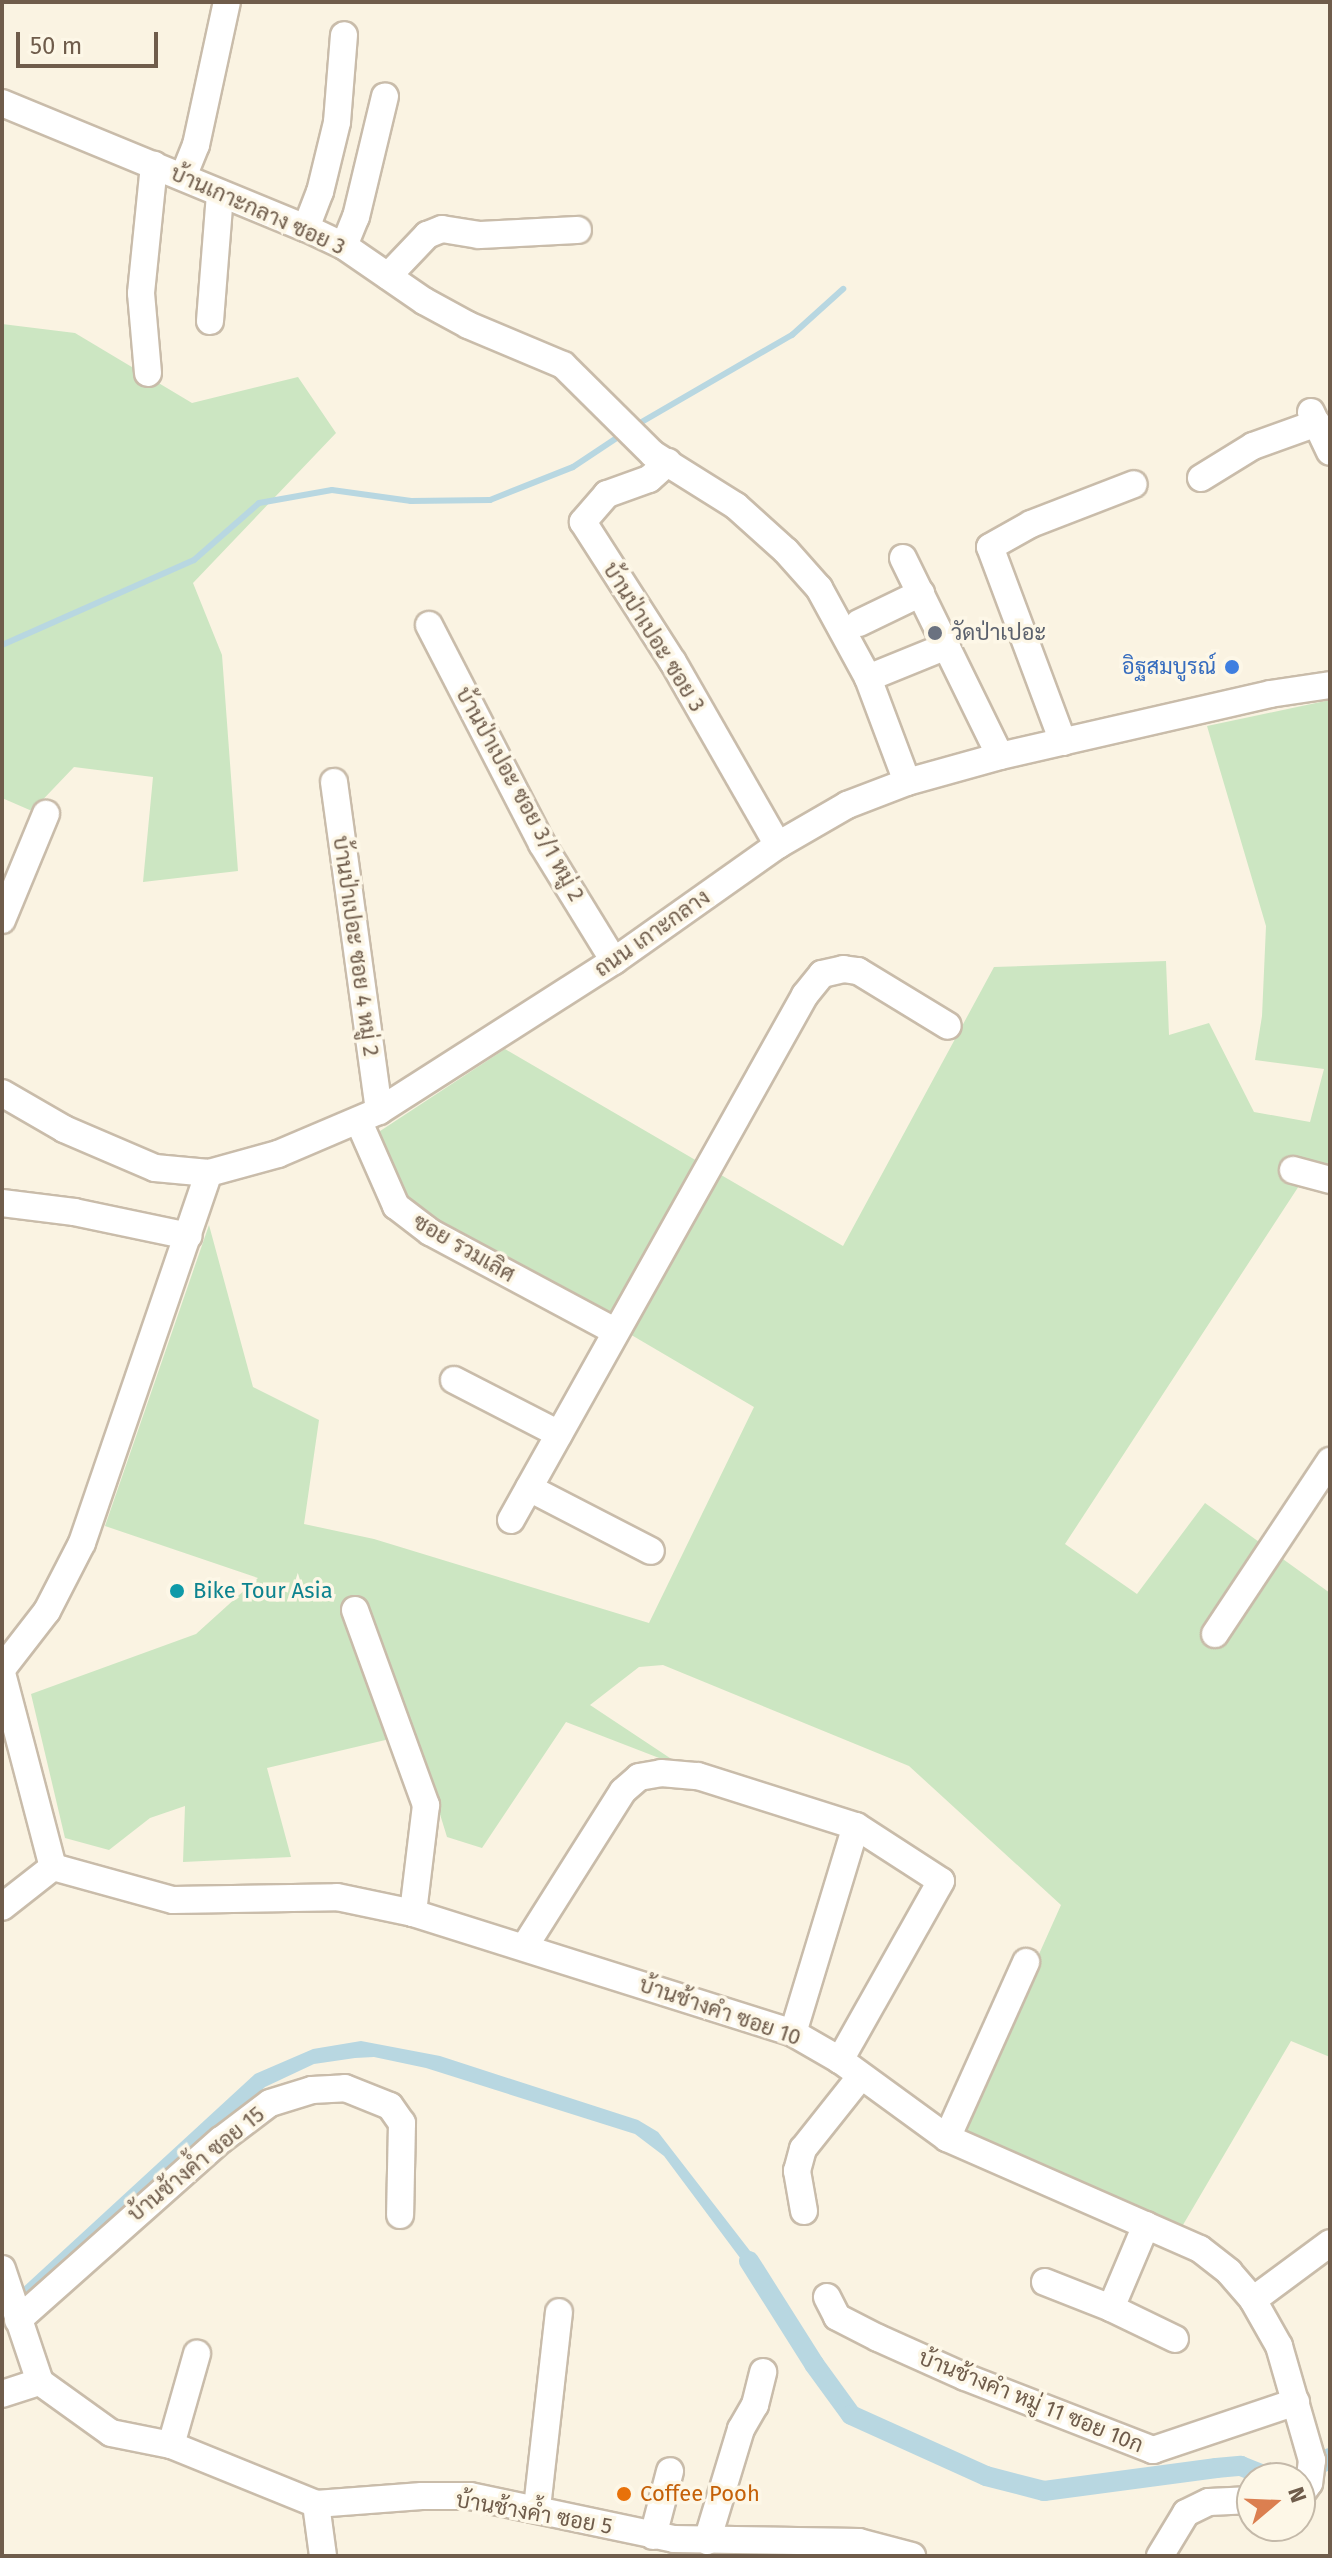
<!DOCTYPE html>
<meta charset="utf-8">
<style>
body{margin:0}
#map{position:relative;width:1332px;height:2558px;overflow:hidden;background:#faf3e2;font-family:"Fira Sans",Sarabun,sans-serif}
div>[style]{position:absolute}
.green>*{inset:0;background:#cce6c2}
.water>*{inset:0;background:#b8d7e1}
.stream>*{height:6px;margin:-3px;padding:0 3px;transform-origin:3px;border-radius:3px;background:#b8d7e1}
.canal>*{height:20px;margin:-10px;padding:0 10px;transform-origin:10px;border-radius:10px;background:#b8d7e1}
.roads{filter:drop-shadow(2px 0 #c9bcaa) drop-shadow(-2px 0 #c9bcaa) drop-shadow(0 2px #c9bcaa) drop-shadow(0 -2px #c9bcaa)}
.minor>*{height:26px;margin:-13px;padding:0 13px;transform-origin:13px;border-radius:13px;background:#fff}
.dots>*{width:22px;height:22px;translate:-50% -50%;box-sizing:border-box;border:4px solid #fdf7e7;border-radius:50%}
span{translate:-50% -50%;white-space:nowrap;text-align:center;line-height:1.15;-webkit-text-stroke:7px #fdf7e7;paint-order:stroke}
.street-label{font-size:22px;color:#6f5c4b}
.worship-label{font-size:22px;color:#5b616d}
.left{translate:0 -50%;text-align:left}
.shop-label{font-size:22px;color:#366cbe}
.right{translate:-100% -50%;text-align:right}
.culture-label{font-size:22px;color:#0d838f}
.food-label{font-size:22px;color:#c56008}
.frame{position:absolute;inset:0;border:4px solid #6f5c4b;pointer-events:none}
.north{position:absolute;left:1236px;top:2462px;width:80px;height:80px;box-sizing:border-box;background:#fdf7e7;border:2px solid #c4b9a9;border-radius:50%;rotate:71deg;font-size:22px;font-weight:700;line-height:32px;text-align:center;color:#6f5c4b}
.north::after{content:'';display:block;margin:auto;width:28px;height:36px;background:#db7f50;clip-path:polygon(50% 0,100% 100%,50% 72%,0 100%)}
.scale{position:absolute;left:16px;top:32px;width:142px;height:36px;box-sizing:border-box;border:4px solid #6f5c4b;border-top:0;padding-left:10px;font-size:24px;line-height:28px;white-space:nowrap;color:#6f5c4b;-webkit-text-stroke:6px #fdf7e7;paint-order:stroke}
</style>
<div id="map">
<div class="green">
<div style="clip-path:polygon(2px 324px,75px 333px,192px 403px,298px 377px,336px 433px,193px 583px,222px 655px,238px 871px,143px 882px,153px 777px,74px 767px,32px 811px,2px 798px)"></div>
<div style="clip-path:polygon(1330px 700px,1330px 1173px,1310px 1169px,1065px 1544px,1137px 1594px,1205px 1503px,1330px 1593px,1330px 2057px,1291px 2041px,1180px 2230px,959px 2133px,1061px 1905px,909px 1766px,663px 1665px,639px 1667px,590px 1705px,685px 1768px,566px 1722px,482px 1848px,447px 1837px,415px 1733px,267px 1768px,291px 1857px,183px 1862px,185px 1806px,150px 1818px,109px 1850px,65px 1838px,31px 1694px,196px 1634px,258px 1578px,105px 1526px,209px 1225px,253px 1387px,319px 1420px,304px 1524px,374px 1539px,649px 1623px,754px 1407px,405px 1202px,374px 1135px,505px 1049px,843px 1246px,994px 967px,1166px 961px,1169px 1035px,1209px 1023px,1254px 1112px,1310px 1122px,1324px 1069px,1255px 1060px,1262px 1016px,1266px 926px,1207px 726px)"></div>
</div>
<div class="water">
<div style="clip-path:polygon(361px 2041px,440px 2056px,638px 2120px,658px 2132px,771px 2278px,761px 2286px,664px 2156px,635px 2134px,426px 2068px,374px 2057px,355px 2058px,314px 2064px,265px 2087px,23px 2308px,18px 2292px,255px 2074px,313px 2049px)"></div>
</div>
<div class="stream">
<div style="left:633px;top:427px;width:184px;rotate:-30.1deg"></div>
<div style="left:792px;top:335px;width:69px;rotate:-42deg"></div>
<div style="left:2px;top:645px;width:210px;rotate:-23.9deg"></div>
<div style="left:194px;top:560px;width:86px;rotate:-41.2deg"></div>
<div style="left:259px;top:503px;width:74px;rotate:-10.1deg"></div>
<div style="left:332px;top:490px;width:80px;rotate:7.9deg"></div>
<div style="left:411px;top:501px;width:79px;rotate:-0.7deg"></div>
<div style="left:490px;top:500px;width:89px;rotate:-21.7deg"></div>
<div style="left:573px;top:467px;width:61px;rotate:-33.7deg"></div>
</div>
<div class="canal">
<div style="left:749px;top:2261px;width:122px;rotate:57.7deg"></div>
<div style="left:814px;top:2364px;width:63px;rotate:54deg"></div>
<div style="left:851px;top:2415px;width:148px;rotate:24.3deg"></div>
<div style="left:986px;top:2476px;width:60px;rotate:14.5deg"></div>
<div style="left:1044px;top:2491px;width:174px;rotate:-7.6deg"></div>
<div style="left:1216px;top:2468px;width:25px;rotate:-5deg"></div>
<div style="left:1241px;top:2466px;width:29px;rotate:22deg"></div>
<div style="left:1268px;top:2477px;width:31px"></div>
<div style="left:1299px;top:2477px;width:36px;rotate:-32deg"></div>
</div>
<div class="roads">
<div class="minor">
<div style="left:2px;top:103px;width:329px;rotate:22.4deg"></div>
<div style="left:306px;top:228px;width:42px;rotate:25.3deg"></div>
<div style="left:344px;top:246px;width:97px;rotate:34.5deg"></div>
<div style="left:424px;top:301px;width:50px;rotate:28.6deg"></div>
<div style="left:468px;top:325px;width:103px;rotate:22.8deg"></div>
<div style="left:563px;top:365px;width:127px;rotate:44.7deg"></div>
<div style="left:653px;top:454px;width:98px;rotate:32.1deg"></div>
<div style="left:736px;top:506px;width:67px;rotate:42deg"></div>
<div style="left:786px;top:551px;width:50px;rotate:48.3deg"></div>
<div style="left:819px;top:588px;width:102px;rotate:61.4deg"></div>
<div style="left:868px;top:678px;width:111px;rotate:69.4deg"></div>
<div style="left:183px;top:177px;width:35px;rotate:-68deg"></div>
<div style="left:196px;top:145px;width:146px;rotate:-77.8deg"></div>
<div style="left:306px;top:228px;width:39px;rotate:-69deg"></div>
<div style="left:320px;top:192px;width:72px;rotate:-76.3deg"></div>
<div style="left:337px;top:122px;width:87px;rotate:-85.4deg"></div>
<div style="left:344px;top:246px;width:31px;rotate:-68deg"></div>
<div style="left:356px;top:217px;width:124px;rotate:-76.5deg"></div>
<div style="left:388px;top:276px;width:57px;rotate:-46.4deg"></div>
<div style="left:427px;top:235px;width:16px;rotate:-22deg"></div>
<div style="left:442px;top:229px;width:37px;rotate:9deg"></div>
<div style="left:479px;top:235px;width:99px;rotate:-2.9deg"></div>
<div style="left:210px;top:321px;width:128px;rotate:-85.5deg"></div>
<div style="left:148px;top:373px;width:80px;rotate:-95deg"></div>
<div style="left:141px;top:293px;width:129px;rotate:-84.2deg"></div>
<div style="left:1311px;top:412px;width:44px;rotate:64.6deg"></div>
<div style="left:668px;top:462px;width:25px;rotate:138deg"></div>
<div style="left:649px;top:479px;width:45px;rotate:160.3deg"></div>
<div style="left:607px;top:494px;width:37px;rotate:131deg"></div>
<div style="left:583px;top:522px;width:166px;rotate:57.3deg"></div>
<div style="left:673px;top:662px;width:211px;rotate:60.2deg"></div>
<div style="left:1201px;top:478px;width:61px;rotate:-31.6deg"></div>
<div style="left:1253px;top:446px;width:68px;rotate:-19.8deg"></div>
<div style="left:903px;top:558px;width:220px;rotate:63.9deg"></div>
<div style="left:859px;top:623px;width:69px;rotate:-25.8deg"></div>
<div style="left:429px;top:625px;width:246px;rotate:62.7deg"></div>
<div style="left:542px;top:844px;width:137px;rotate:58.4deg"></div>
<div style="left:868px;top:678px;width:85px;rotate:-22.1deg"></div>
<div style="left:1063px;top:742px;width:208px;rotate:-110.5deg"></div>
<div style="left:990px;top:547px;width:47px;rotate:-29.3deg"></div>
<div style="left:1031px;top:524px;width:110px;rotate:-21.2deg"></div>
<div style="left:334px;top:782px;width:332px;rotate:82.2deg"></div>
<div style="left:2px;top:920px;width:115px;rotate:-67.5deg"></div>
<div style="left:2px;top:1093px;width:72px;rotate:30.1deg"></div>
<div style="left:64px;top:1129px;width:99px;rotate:23.2deg"></div>
<div style="left:155px;top:1168px;width:54px;rotate:5.3deg"></div>
<div style="left:209px;top:1173px;width:72px;rotate:-15.4deg"></div>
<div style="left:278px;top:1154px;width:110px;rotate:-23.1deg"></div>
<div style="left:379px;top:1111px;width:279px;rotate:-32.6deg"></div>
<div style="left:614px;top:961px;width:201px;rotate:-35.3deg"></div>
<div style="left:778px;top:845px;width:80px;rotate:-30.1deg"></div>
<div style="left:847px;top:805px;width:64px;rotate:-21deg"></div>
<div style="left:907px;top:782px;width:97px;rotate:-15.6deg"></div>
<div style="left:1000px;top:756px;width:277px;rotate:-12.9deg"></div>
<div style="left:1270px;top:694px;width:61px;rotate:-8.5deg"></div>
<div style="left:359px;top:1122px;width:92px;rotate:66.2deg"></div>
<div style="left:396px;top:1206px;width:43px;rotate:37.4deg"></div>
<div style="left:430px;top:1232px;width:210px;rotate:28.2deg"></div>
<div style="left:1293px;top:1170px;width:38px;rotate:15deg"></div>
<div style="left:2px;top:1203px;width:73px;rotate:7.1deg"></div>
<div style="left:74px;top:1212px;width:117px;rotate:11.8deg"></div>
<div style="left:454px;top:1380px;width:118px;rotate:27.2deg"></div>
<div style="left:529px;top:1488px;width:137px;rotate:27.3deg"></div>
<div style="left:511px;top:1520px;width:602px;rotate:-60.75deg"></div>
<div style="left:805px;top:995px;width:27px;rotate:-51deg"></div>
<div style="left:822px;top:974px;width:22px;rotate:-13deg"></div>
<div style="left:843px;top:969px;width:15px;rotate:8deg"></div>
<div style="left:858px;top:971px;width:105px;rotate:31.4deg"></div>
<div style="left:355px;top:1610px;width:208px;rotate:70deg"></div>
<div style="left:426px;top:1805px;width:109px;rotate:96.9deg"></div>
<div style="left:1215px;top:1634px;width:208px;rotate:-56.4deg"></div>
<div style="left:2px;top:1669px;width:73px;rotate:-52.2deg"></div>
<div style="left:47px;top:1611px;width:76px;rotate:-62.8deg"></div>
<div style="left:82px;top:1543px;width:391px;rotate:-71.1deg"></div>
<div style="left:2px;top:1673px;width:201px;rotate:75.3deg"></div>
<div style="left:53px;top:1867px;width:124px;rotate:15.4deg"></div>
<div style="left:173px;top:1900px;width:164px;rotate:-1deg"></div>
<div style="left:337px;top:1897px;width:78px;rotate:11.9deg"></div>
<div style="left:413px;top:1913px;width:398px;rotate:17.5deg"></div>
<div style="left:793px;top:2033px;width:54px;rotate:29.9deg"></div>
<div style="left:840px;top:2060px;width:132px;rotate:36.1deg"></div>
<div style="left:947px;top:2138px;width:276px;rotate:23.7deg"></div>
<div style="left:1200px;top:2249px;width:37px;rotate:38deg"></div>
<div style="left:1229px;top:2272px;width:37px;rotate:49deg"></div>
<div style="left:1253px;top:2300px;width:53px;rotate:60.5deg"></div>
<div style="left:1279px;top:2346px;width:119px;rotate:73.9deg"></div>
<div style="left:1312px;top:2460px;width:23px;rotate:97deg"></div>
<div style="left:1309px;top:2483px;width:16px;rotate:125deg"></div>
<div style="left:2px;top:1907px;width:65px;rotate:-38.1deg"></div>
<div style="left:525px;top:1946px;width:183px;rotate:-57.7deg"></div>
<div style="left:623px;top:1791px;width:21px;rotate:-41deg"></div>
<div style="left:639px;top:1777px;width:22px;rotate:-10deg"></div>
<div style="left:661px;top:1773px;width:37px;rotate:5deg"></div>
<div style="left:698px;top:1776px;width:166px;rotate:17.6deg"></div>
<div style="left:856px;top:1826px;width:101px;rotate:32.9deg"></div>
<div style="left:941px;top:1881px;width:206px;rotate:119.4deg"></div>
<div style="left:793px;top:2033px;width:216px;rotate:-73.1deg"></div>
<div style="left:947px;top:2138px;width:193px;rotate:-65.8deg"></div>
<div style="left:804px;top:2211px;width:41px;rotate:-99.9deg"></div>
<div style="left:797px;top:2171px;width:23px;rotate:-75deg"></div>
<div style="left:803px;top:2149px;width:93px;rotate:-51.5deg"></div>
<div style="left:2px;top:2269px;width:119px;rotate:71.4deg"></div>
<div style="left:1045px;top:2282px;width:71px;rotate:21.5deg"></div>
<div style="left:1111px;top:2308px;width:71px;rotate:25.8deg"></div>
<div style="left:827px;top:2297px;width:22px;rotate:63deg"></div>
<div style="left:837px;top:2317px;width:46px;rotate:27.1deg"></div>
<div style="left:878px;top:2338px;width:95px;rotate:24.1deg"></div>
<div style="left:965px;top:2377px;width:202px;rotate:21.2deg"></div>
<div style="left:1153px;top:2450px;width:151px;rotate:-18.6deg"></div>
<div style="left:1253px;top:2300px;width:96px;rotate:-36.5deg"></div>
<div style="left:1111px;top:2308px;width:90px;rotate:-67.1deg"></div>
<div style="left:18px;top:2320px;width:271px;rotate:-41.6deg"></div>
<div style="left:221px;top:2140px;width:61px;rotate:-37.1deg"></div>
<div style="left:270px;top:2103px;width:44px;rotate:-17.2deg"></div>
<div style="left:312px;top:2090px;width:33px;rotate:-3deg"></div>
<div style="left:345px;top:2088px;width:48px;rotate:21.8deg"></div>
<div style="left:390px;top:2106px;width:21px;rotate:55deg"></div>
<div style="left:402px;top:2123px;width:92px;rotate:91.2deg"></div>
<div style="left:40px;top:2382px;width:87px;rotate:35.7deg"></div>
<div style="left:111px;top:2433px;width:61px;rotate:11.3deg"></div>
<div style="left:171px;top:2445px;width:157px;rotate:22.1deg"></div>
<div style="left:316px;top:2504px;width:106px;rotate:-4.3deg"></div>
<div style="left:422px;top:2496px;width:48px"></div>
<div style="left:470px;top:2496px;width:208px;rotate:11.9deg"></div>
<div style="left:674px;top:2539px;width:185px;rotate:0.9deg"></div>
<div style="left:859px;top:2542px;width:55px;rotate:14.8deg"></div>
<div style="left:2px;top:2394px;width:40px;rotate:-18deg"></div>
<div style="left:171px;top:2445px;width:95px;rotate:-74.1deg"></div>
<div style="left:316px;top:2504px;width:52px;rotate:82.3deg"></div>
<div style="left:537px;top:2508px;width:197px;rotate:-83.6deg"></div>
<div style="left:653px;top:2536px;width:67px;rotate:-75.3deg"></div>
<div style="left:707px;top:2541px;width:117px;rotate:-73.1deg"></div>
<div style="left:741px;top:2429px;width:28px;rotate:-60deg"></div>
<div style="left:755px;top:2405px;width:34px;rotate:-76deg"></div>
<div style="left:1160px;top:2556px;width:50px;rotate:-58.8deg"></div>
<div style="left:1186px;top:2513px;width:25px;rotate:-26deg"></div>
<div style="left:1209px;top:2502px;width:43px;rotate:-2.7deg"></div>
</div>
</div>
<div class="dots">
<div style="left:935px;top:633px;background:#6b7280"></div>
<div style="left:1232px;top:667px;background:#3f7fe0"></div>
<div style="left:177px;top:1591px;background:#0f9aa8"></div>
<div style="left:624px;top:2494px;background:#e8710a"></div>
</div>
<div class="street-label">
<span style="left:258px;top:210px;rotate:24deg">บ้านเกาะกลาง ซอย 3</span>
<span style="left:654px;top:637px;rotate:58deg">บ้านป่าเปอะ ซอย 3</span>
<span style="left:520px;top:794px;rotate:61deg">บ้านป่าเปอะ ซอย 3/1 หมู่ 2</span>
<span style="left:652px;top:933px;rotate:-35deg">ถนน เกาะกลาง</span>
<span style="left:356px;top:946px;rotate:82deg">บ้านป่าเปอะ ซอย 4 หมู่ 2</span>
<span style="left:464px;top:1248px;rotate:30deg">ซอย รวมเลิศ</span>
<span style="left:720px;top:2011px;rotate:19deg">บ้านช้างคำ ซอย 10</span>
<span style="left:196px;top:2164px;rotate:-39deg">บ้านช้างค้ำ ซอย 15</span>
<span style="left:1031px;top:2401px;rotate:22deg">บ้านช้างคำ หมู่ 11 ซอย 10ก</span>
<span style="left:534px;top:2513px;rotate:10deg">บ้านช้างค้ำ ซอย 5</span>
</div>
<div class="worship-label">
<span class="left" style="left:951px;top:633px">วัดป่าเปอะ</span>
</div>
<div class="shop-label">
<span class="right" style="left:1216px;top:667px">อิฐสมบูรณ์</span>
</div>
<div class="culture-label">
<span class="left" style="left:193px;top:1591px">Bike Tour Asia</span>
</div>
<div class="food-label">
<span class="left" style="left:640px;top:2494px">Coffee Pooh</span>
</div>
<div class="frame"></div>
<div class="north">N</div>
<div class="scale">50 m</div>
</div>
